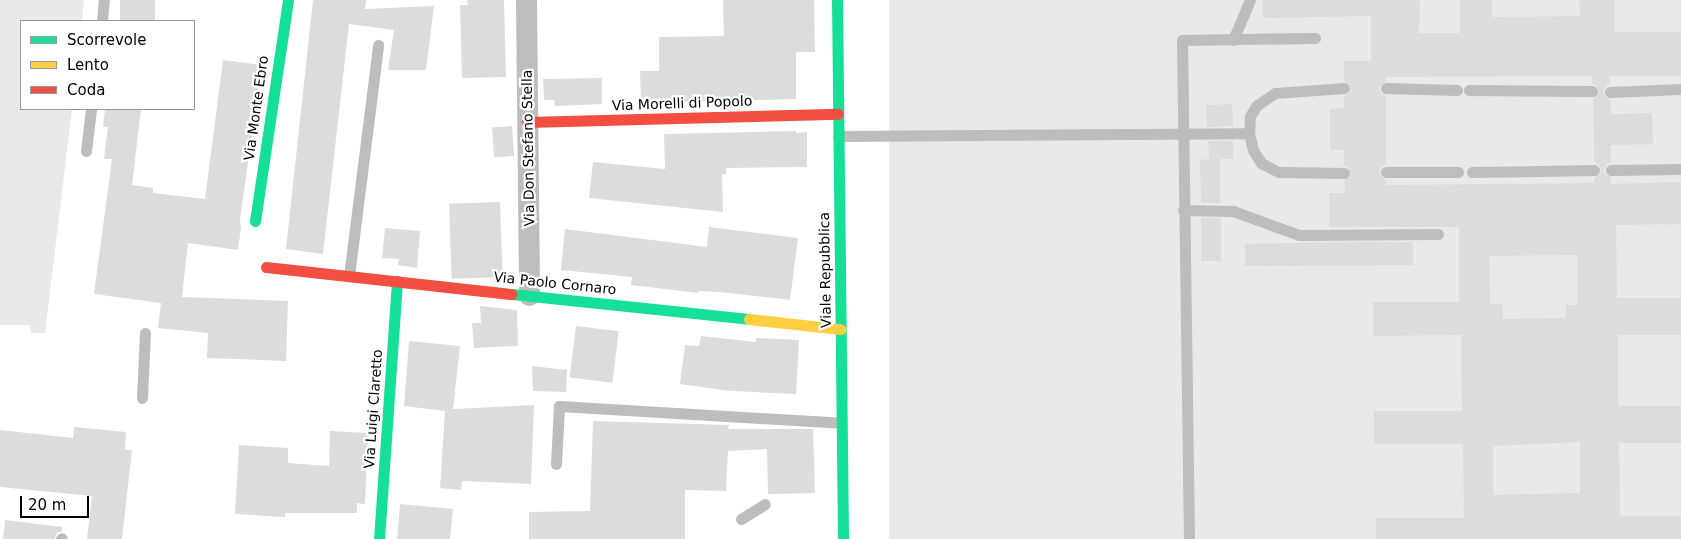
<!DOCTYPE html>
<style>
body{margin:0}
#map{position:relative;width:1681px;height:539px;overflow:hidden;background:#fff;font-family:"DejaVu Sans",sans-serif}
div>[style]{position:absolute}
.green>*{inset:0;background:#e9e9e9;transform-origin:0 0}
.building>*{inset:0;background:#dcdcdc;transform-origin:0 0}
.lane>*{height:11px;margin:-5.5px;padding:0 5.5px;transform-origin:5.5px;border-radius:5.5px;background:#bdbdbd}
.street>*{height:21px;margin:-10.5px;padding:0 10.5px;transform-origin:10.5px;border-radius:10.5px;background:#bdbdbd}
.fast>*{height:11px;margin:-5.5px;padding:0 5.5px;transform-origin:5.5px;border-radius:5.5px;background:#16e098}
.slow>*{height:11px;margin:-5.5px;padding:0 5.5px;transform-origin:5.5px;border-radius:5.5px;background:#ffcf43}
.jam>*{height:11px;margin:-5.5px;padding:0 5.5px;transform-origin:5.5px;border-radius:5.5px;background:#f24e42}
span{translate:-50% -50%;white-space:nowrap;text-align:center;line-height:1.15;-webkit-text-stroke:4.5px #fff;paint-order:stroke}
.street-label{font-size:14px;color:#000}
.legend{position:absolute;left:20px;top:20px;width:175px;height:90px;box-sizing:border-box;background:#fff;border:1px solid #999;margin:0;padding:6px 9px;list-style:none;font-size:15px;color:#000}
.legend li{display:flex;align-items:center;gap:10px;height:25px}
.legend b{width:25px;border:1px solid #999}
.scale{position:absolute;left:20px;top:496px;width:69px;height:22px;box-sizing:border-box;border:2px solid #000;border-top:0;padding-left:6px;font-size:15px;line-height:18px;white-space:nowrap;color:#000;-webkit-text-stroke:4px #fff;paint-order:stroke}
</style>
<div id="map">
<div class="green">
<div style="clip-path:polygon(0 0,84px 0,82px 21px,21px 21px,21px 109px,72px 109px,45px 333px,31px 333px,30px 325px,0 325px)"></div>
<div style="left:889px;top:0;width:792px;height:539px"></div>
</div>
<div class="building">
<div style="left:120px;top:0;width:35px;height:21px"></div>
<div style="clip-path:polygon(313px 0,366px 0,365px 9px,434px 6px,426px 70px,388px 70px,394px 30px,349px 24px,323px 254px,286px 249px)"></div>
<div style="clip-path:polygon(467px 0,504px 0,506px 77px,462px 78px,460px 5px,468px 5px)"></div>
<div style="clip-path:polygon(723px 0,814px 0,815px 52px,796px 52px,796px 99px,641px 103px,640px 71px,659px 71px,659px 37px,724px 36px)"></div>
<div style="clip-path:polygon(evenodd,1263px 0,1420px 0,1419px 33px,1460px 33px,1460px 0,1492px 0,1492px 17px,1580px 16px,1579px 0,1615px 0,1615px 32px,1681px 32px,1681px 76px,1610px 76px,1610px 84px,1606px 86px,1603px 92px,1604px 96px,1610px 99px,1611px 114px,1652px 113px,1653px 144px,1611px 145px,1611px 162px,1607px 164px,1604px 170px,1605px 174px,1611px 178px,1611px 184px,1681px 182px,1681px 224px,1616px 225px,1617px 298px,1681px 298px,1681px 335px,1618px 335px,1618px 406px,1681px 406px,1681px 443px,1619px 443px,1620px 516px,1681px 516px,1681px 539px,1376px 539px,1376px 518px,1464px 518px,1463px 444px,1374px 444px,1374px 411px,1462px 411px,1461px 335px,1373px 336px,1373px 302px,1459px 302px,1459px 227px,1329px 227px,1329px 193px,1345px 193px,1344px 180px,1350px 177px,1351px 173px,1348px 167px,1344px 166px,1344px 150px,1330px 150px,1330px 109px,1344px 108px,1344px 96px,1351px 91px,1350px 84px,1344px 81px,1344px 61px,1371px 61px,1371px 16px,1263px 18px,1263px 0,1592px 76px,1592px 84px,1596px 85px,1599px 91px,1598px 95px,1593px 98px,1594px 162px,1598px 164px,1601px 169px,1600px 174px,1594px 178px,1594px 183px,1386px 185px,1386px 180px,1379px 175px,1380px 168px,1386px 164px,1386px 96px,1380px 92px,1379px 87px,1386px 81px,1386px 77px,1592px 76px,1263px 0,1577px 255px,1577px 305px,1566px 305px,1566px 318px,1503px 319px,1503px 304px,1490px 304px,1489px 256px,1577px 255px,1263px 0,1580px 442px,1580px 493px,1493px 495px,1493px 446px,1580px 442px)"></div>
<div style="clip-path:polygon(223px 60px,262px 65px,240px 219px,241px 228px,238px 250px,188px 243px,182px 297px,288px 301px,286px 361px,207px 358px,208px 333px,158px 328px,161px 303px,94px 294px,112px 159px,104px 159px,108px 127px,103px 127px,105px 109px,141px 109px,132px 185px,153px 188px,153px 193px,205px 199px)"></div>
<div style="clip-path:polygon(602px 78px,602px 104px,555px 106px,554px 100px,544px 100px,543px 79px)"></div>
<div style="left:1232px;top:104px;width:22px;height:26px;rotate:87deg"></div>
<div style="left:512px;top:126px;width:30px;height:20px;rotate:86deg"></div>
<div style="clip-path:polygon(796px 131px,796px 133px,807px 132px,807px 167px,726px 168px,726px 174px,722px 174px,723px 212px,589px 198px,593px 162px,665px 169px,664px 134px)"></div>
<div style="clip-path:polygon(1208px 141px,1233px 141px,1233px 159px,1220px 159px,1220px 203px,1201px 203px,1200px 160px,1209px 159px)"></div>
<div style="left:500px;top:202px;width:75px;height:51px;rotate:88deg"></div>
<div style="left:1201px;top:218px;width:20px;height:43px"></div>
<div style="clip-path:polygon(709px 227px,798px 238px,790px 300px,720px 292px,698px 291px,698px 293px,631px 285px,632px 277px,561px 270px,565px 229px,707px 247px)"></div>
<div style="clip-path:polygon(385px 228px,420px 231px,417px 268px,398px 265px,399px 259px,382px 258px)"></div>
<div style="clip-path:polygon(1329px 242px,1413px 242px,1413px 265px,1245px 266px,1245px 244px)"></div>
<div style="clip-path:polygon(480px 306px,517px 310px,518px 346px,474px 348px,472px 323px,481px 323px)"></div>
<div style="left:576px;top:326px;width:43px;height:52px;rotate:7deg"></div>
<div style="clip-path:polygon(701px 336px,756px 342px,756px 338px,799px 340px,796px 394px,731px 391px,680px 384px,685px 345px,699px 346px)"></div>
<div style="clip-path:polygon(409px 341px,460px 346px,453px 409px,534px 405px,531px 484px,462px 481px,461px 490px,440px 488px,445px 411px,404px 406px)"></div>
<div style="clip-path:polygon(532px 366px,567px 370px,566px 392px,533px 391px)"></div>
<div style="clip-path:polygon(593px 421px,729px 425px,728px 429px,813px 429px,815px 493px,768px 494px,767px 449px,728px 451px,726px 491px,685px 490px,685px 539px,529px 539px,529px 512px,590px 511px)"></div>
<div style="clip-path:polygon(74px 427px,126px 432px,125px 450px,132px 450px,122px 539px,87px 539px,92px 496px,0 487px,0 430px,73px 438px)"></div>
<div style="clip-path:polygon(330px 431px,368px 433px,365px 504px,357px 503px,357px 513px,285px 513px,285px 517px,235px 514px,239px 445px,288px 448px,288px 463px,329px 466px)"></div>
<div style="clip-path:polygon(400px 504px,453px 509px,450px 539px,397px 539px)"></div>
<div style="clip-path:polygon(5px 520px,62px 527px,62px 531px,57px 533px,54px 539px,3px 539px)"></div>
</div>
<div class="lane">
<div style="left:102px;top:21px;width:21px;rotate:-85deg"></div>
<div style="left:1233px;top:40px;width:43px;rotate:-67deg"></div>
<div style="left:1344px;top:88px;width:69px;rotate:175.9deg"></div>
<div style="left:1275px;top:93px;width:22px;rotate:146deg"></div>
<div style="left:1257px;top:105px;width:13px;rotate:122deg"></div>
<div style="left:1250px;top:116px;width:17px;rotate:93deg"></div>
<div style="left:1249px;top:133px;width:17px;rotate:77deg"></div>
<div style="left:1253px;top:150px;width:15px;rotate:58deg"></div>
<div style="left:1261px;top:163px;width:20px;rotate:27deg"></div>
<div style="left:1279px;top:172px;width:65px;rotate:0.9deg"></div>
<div style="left:1386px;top:88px;width:71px;rotate:1.6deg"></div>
<div style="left:1469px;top:90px;width:123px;rotate:0.5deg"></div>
<div style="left:1610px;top:92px;width:71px;rotate:-2.4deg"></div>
<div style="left:838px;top:136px;width:411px;rotate:-0.4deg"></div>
<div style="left:86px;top:151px;width:42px;rotate:-83.2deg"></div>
<div style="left:1611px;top:170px;width:70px;rotate:-0.8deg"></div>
<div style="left:1386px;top:172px;width:72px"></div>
<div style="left:1472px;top:172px;width:122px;rotate:-0.9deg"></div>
<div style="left:1183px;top:210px;width:50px;rotate:1.1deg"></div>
<div style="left:1233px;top:211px;width:70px;rotate:20deg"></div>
<div style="left:1299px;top:235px;width:139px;rotate:-0.4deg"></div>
<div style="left:349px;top:276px;width:233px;rotate:-82.8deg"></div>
<div style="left:142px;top:398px;width:65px;rotate:-87.4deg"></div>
<div style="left:556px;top:464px;width:58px;rotate:-87deg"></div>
<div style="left:559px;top:406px;width:283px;rotate:3.4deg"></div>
<div style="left:741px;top:519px;width:28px;rotate:-32deg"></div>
<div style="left:61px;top:539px;width:1px;rotate:-45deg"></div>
<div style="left:1189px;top:539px;width:499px;rotate:-90.8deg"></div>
<div style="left:1182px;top:40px;width:133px;rotate:-0.9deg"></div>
</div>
<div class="street">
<div style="left:526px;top:0;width:295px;rotate:89.4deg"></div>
</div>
<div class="fast">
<div style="left:837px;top:0;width:539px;rotate:89.36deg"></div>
<div style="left:255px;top:221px;width:223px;rotate:-81.5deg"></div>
<div style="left:512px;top:294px;width:238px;rotate:6deg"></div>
<div style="left:379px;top:539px;width:259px;rotate:-86deg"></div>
</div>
<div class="slow">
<div style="left:749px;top:319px;width:92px;rotate:6.3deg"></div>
</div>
<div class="jam">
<div style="left:527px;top:122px;width:311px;rotate:-1.5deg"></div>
<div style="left:266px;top:267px;width:247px;rotate:6.3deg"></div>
</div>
<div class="street-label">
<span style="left:682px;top:103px;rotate:-2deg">Via Morelli di Popolo</span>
<span style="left:256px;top:108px;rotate:-82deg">Via Monte Ebro</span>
<span style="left:528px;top:148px;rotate:-91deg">Via Don Stefano Stella</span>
<span style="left:825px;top:270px;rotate:-91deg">Viale Repubblica</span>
<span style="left:555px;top:283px;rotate:6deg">Via Paolo Cornaro</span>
<span style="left:373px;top:409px;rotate:-86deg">Via Luigi Claretto</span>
</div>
<ul class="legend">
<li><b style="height:6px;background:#16e098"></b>Scorrevole</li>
<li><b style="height:6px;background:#ffcf43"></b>Lento</li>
<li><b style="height:6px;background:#f24e42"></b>Coda</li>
</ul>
<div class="scale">20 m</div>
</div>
